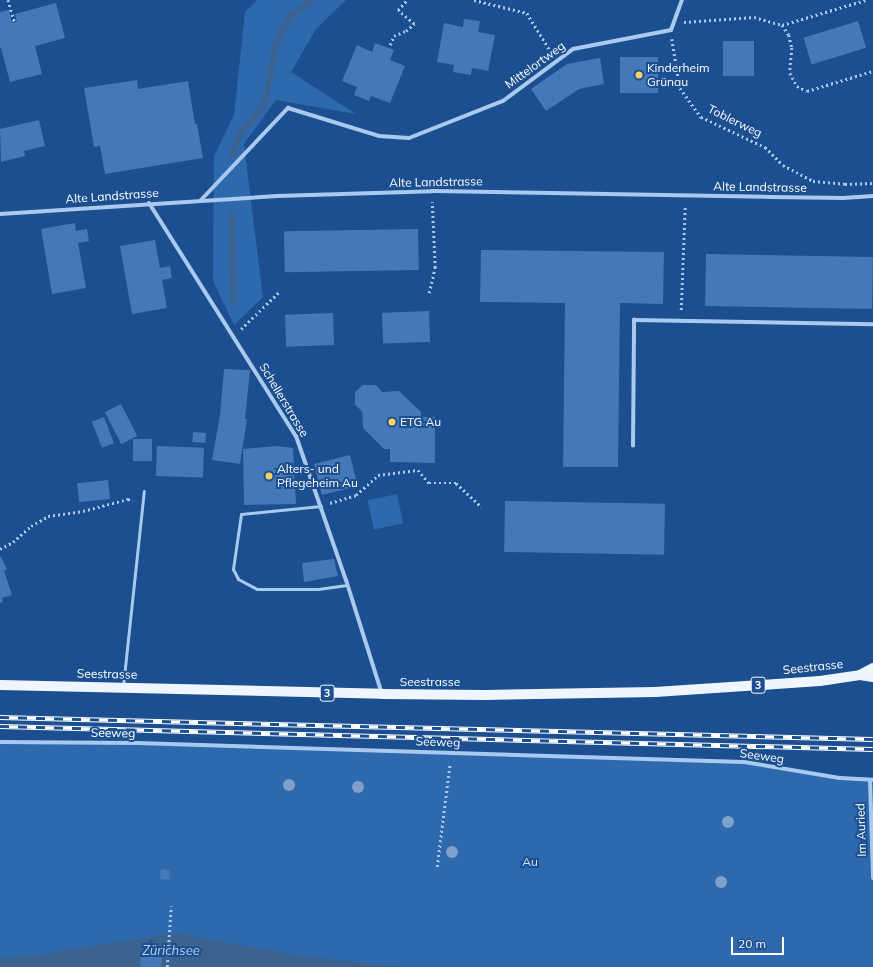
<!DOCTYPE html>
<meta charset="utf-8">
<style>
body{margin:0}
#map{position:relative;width:873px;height:967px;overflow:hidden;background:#1b4f8f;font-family:Mulish,sans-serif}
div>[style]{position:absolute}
.green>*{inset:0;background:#2e69ad;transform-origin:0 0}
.water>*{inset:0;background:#3c6290}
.stream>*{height:5.5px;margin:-2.75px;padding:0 2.75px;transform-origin:2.75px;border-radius:2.75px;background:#3c6290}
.building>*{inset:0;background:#4478b7;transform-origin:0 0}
.path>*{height:2.5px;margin-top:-1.25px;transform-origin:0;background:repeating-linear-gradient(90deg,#a9c9ee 0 2px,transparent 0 5px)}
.service>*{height:3px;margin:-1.5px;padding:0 1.5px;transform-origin:1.5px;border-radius:1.5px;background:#a9c9ee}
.pedestrian>*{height:3.5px;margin:-1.75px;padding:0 1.75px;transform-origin:1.75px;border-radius:1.75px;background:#a9c9ee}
.minor>*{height:4px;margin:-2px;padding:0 2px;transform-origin:2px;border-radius:2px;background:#a9c9ee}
.primary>*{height:10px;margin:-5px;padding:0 5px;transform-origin:5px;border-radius:5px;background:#f0f6ff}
.rail>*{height:4.5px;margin-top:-2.25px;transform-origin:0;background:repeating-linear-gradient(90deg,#1b4f8f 0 9px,#fff 0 18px);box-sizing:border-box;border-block:1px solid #fff}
.trees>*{width:12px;height:12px;margin:-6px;border-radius:50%;background:#7ea0ca}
.dots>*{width:11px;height:11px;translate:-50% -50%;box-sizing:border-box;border:2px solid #1b4f8f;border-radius:50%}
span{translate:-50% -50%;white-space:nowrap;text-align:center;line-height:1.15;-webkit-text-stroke:4px #1b4f8f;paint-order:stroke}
.shield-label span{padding:1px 3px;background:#1b4f8f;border:1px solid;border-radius:3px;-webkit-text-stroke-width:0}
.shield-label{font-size:11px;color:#fff;font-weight:700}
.street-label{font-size:12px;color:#fff}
.poi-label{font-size:12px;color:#fff}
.left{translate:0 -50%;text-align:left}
.park-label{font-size:12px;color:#cfe3fa}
.water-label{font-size:13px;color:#b5d3f5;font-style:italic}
.scale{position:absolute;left:731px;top:937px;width:53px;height:18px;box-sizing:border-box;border:2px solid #fff;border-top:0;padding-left:5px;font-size:12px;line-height:14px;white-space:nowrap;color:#fff;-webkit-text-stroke:3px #1b4f8f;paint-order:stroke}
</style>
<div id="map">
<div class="green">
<div style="clip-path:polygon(257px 0,346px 0,316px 29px,291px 72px,356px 114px,276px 100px,244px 144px,263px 297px,234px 325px,213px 281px,214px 156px,234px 115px,245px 12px)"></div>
<div style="left:397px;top:494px;width:30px;height:30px;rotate:78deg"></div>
<div style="clip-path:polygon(0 742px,138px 743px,744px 762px,840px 778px,873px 780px,873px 967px,0 967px)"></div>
</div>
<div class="water">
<div style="clip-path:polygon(175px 933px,302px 956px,403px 967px,0 967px,0 959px,44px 954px)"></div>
</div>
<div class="stream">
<div style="left:232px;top:156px;width:21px;rotate:-71deg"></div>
<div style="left:239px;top:136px;width:41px;rotate:-50.9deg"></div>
<div style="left:265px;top:104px;width:61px;rotate:-79.6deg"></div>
<div style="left:276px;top:44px;width:31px;rotate:-63deg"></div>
<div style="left:290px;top:16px;width:28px;rotate:-35deg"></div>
<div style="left:232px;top:214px;width:88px;rotate:88.7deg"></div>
</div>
<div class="building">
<div style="clip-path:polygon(56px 3px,65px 38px,35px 46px,42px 74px,10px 82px,1px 48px,0 48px,0 12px,9px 10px,12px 23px,17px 22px,15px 14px)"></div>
<div style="clip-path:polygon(464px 19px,480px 21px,478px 32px,495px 35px,488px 71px,472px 68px,471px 75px,453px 72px,454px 65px,437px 62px,444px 23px,463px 27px)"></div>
<div style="left:858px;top:21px;width:28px;height:57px;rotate:73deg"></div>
<div style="left:754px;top:41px;width:35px;height:31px;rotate:90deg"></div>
<div style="clip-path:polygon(375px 43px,394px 50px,390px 60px,405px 66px,390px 103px,371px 96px,369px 101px,354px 95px,357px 87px,342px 81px,357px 45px,372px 52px)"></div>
<div style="left:620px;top:57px;width:38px;height:36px"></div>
<div style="clip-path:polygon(600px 58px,604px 84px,579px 89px,546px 111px,531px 89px,567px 64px)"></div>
<div style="clip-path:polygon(137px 80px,138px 89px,188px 81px,195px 124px,197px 124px,203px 158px,105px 174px,100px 146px,94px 147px,84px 88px)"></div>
<div style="clip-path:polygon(39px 120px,45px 146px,24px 151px,25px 156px,1px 162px,0 129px)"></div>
<div style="clip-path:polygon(75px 223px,76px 231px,87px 229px,89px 241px,78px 243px,86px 288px,52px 294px,41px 229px)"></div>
<div style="left:418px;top:229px;width:41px;height:134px;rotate:89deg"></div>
<div style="clip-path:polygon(155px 240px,160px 268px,170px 266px,172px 278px,162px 280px,167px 308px,132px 314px,120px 246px)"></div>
<div style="clip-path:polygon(481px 250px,664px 252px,663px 304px,620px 303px,618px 467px,563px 467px,565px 303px,480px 302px)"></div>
<div style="left:706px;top:254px;width:167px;height:52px;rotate:1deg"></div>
<div style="left:429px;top:311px;width:31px;height:47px;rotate:88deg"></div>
<div style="left:333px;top:313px;width:32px;height:48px;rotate:88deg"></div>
<div style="clip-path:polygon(224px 369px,250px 370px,245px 419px,247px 419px,240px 464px,212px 460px,220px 415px)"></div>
<div style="clip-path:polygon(363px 385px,376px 385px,382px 392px,399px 391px,421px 412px,421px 428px,423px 428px,423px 417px,435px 417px,435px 463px,390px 462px,390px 449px,384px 449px,363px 428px,362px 411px,355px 405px,355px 392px)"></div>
<div style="left:121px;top:404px;width:36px;height:18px;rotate:63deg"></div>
<div style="left:104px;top:417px;width:28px;height:13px;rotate:69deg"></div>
<div style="left:193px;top:432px;width:13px;height:10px;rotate:4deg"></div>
<div style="left:133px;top:439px;width:19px;height:22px"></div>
<div style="left:157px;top:446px;width:47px;height:30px;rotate:2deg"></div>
<div style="clip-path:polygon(277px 446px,293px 448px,296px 504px,244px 505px,243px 449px)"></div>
<div style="left:350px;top:455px;width:32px;height:37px;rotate:76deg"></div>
<div style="left:108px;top:480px;width:19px;height:31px;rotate:84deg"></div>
<div style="left:505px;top:501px;width:160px;height:51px;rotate:1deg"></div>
<div style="clip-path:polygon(0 557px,1px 557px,7px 569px,4px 571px,12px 595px,2px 598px,3px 602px,0 603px)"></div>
<div style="clip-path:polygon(334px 559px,338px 576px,304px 582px,302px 563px)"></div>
<div style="left:161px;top:869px;width:9px;height:10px;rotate:6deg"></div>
<div style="clip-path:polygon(141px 955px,162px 957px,161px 967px,140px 967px)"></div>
</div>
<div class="path">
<div style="left:8px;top:0;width:24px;rotate:73deg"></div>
<div style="left:474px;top:0;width:55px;rotate:13.8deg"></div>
<div style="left:527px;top:13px;width:46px;rotate:58.4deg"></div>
<div style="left:684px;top:22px;width:70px;rotate:-4.1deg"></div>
<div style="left:754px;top:17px;width:29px;rotate:16deg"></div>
<div style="left:782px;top:25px;width:12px;rotate:55deg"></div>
<div style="left:789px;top:35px;width:13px;rotate:77deg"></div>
<div style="left:792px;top:48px;width:25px;rotate:95deg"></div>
<div style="left:790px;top:73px;width:15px;rotate:62deg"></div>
<div style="left:797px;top:86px;width:11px;rotate:27deg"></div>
<div style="left:807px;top:91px;width:69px;rotate:-16.9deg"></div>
<div style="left:782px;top:25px;width:88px;rotate:-16.6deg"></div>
<div style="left:672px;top:39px;width:50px;rotate:80.7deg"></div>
<div style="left:680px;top:88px;width:36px;rotate:54deg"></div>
<div style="left:701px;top:117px;width:71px;rotate:25.1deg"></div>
<div style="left:765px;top:147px;width:25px;rotate:45deg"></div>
<div style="left:783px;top:165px;width:34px;rotate:28deg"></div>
<div style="left:813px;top:181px;width:32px;rotate:5deg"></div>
<div style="left:845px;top:184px;width:28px;rotate:-2deg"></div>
<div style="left:390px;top:45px;width:10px;rotate:-66deg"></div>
<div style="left:394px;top:36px;width:13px;rotate:-23deg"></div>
<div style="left:406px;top:31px;width:11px;rotate:-41deg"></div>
<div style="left:414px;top:24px;width:21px;rotate:-139deg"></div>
<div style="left:398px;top:10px;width:13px;rotate:-48deg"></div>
<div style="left:429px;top:293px;width:26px;rotate:-77deg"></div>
<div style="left:435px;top:268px;width:66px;rotate:-92.6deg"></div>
<div style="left:681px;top:310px;width:105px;rotate:-87.8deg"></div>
<div style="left:241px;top:329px;width:52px;rotate:-44.2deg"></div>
<div style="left:330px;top:503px;width:27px;rotate:-17deg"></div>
<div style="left:356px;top:495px;width:30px;rotate:-42deg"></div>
<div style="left:378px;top:475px;width:40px;rotate:-7.1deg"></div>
<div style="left:418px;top:470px;width:17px;rotate:50deg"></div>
<div style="left:429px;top:483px;width:27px"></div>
<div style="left:456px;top:483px;width:35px;rotate:43deg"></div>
<div style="left:0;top:549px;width:15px;rotate:-28deg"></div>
<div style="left:13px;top:542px;width:24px;rotate:-42deg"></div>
<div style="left:31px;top:526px;width:20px;rotate:-30deg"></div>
<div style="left:48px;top:516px;width:35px;rotate:-8deg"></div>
<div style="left:83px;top:511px;width:47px;rotate:-14.9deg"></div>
<div style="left:128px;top:499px;width:5px;rotate:22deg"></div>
<div style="left:437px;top:867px;width:105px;rotate:-82.9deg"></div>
<div style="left:167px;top:967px;width:61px;rotate:-86.2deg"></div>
</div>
<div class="service">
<div style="left:321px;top:506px;width:80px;rotate:174.3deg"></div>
<div style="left:241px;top:514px;width:56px;rotate:98.3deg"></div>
<div style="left:233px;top:569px;width:11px;rotate:63deg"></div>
<div style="left:238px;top:579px;width:21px;rotate:28deg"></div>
<div style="left:257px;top:589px;width:61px"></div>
<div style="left:318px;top:589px;width:29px;rotate:-8deg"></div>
<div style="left:123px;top:686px;width:196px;rotate:-83.9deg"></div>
</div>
<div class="pedestrian">
<div style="left:633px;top:446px;width:126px;rotate:-89.5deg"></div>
<div style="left:634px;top:320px;width:239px;rotate:1deg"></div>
</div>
<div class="minor">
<div style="left:201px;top:200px;width:127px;rotate:-46.6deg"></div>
<div style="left:288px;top:108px;width:95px;rotate:17.1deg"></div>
<div style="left:379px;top:136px;width:30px;rotate:4deg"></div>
<div style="left:409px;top:138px;width:101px;rotate:-21.5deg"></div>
<div style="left:503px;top:101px;width:87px;rotate:-36.6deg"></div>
<div style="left:573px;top:49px;width:100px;rotate:-11deg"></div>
<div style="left:671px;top:30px;width:32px;rotate:-70deg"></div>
<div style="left:149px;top:203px;width:275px;rotate:57.8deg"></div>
<div style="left:296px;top:436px;width:152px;rotate:70.9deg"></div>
<div style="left:346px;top:580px;width:120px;rotate:72.5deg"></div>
<div style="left:0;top:214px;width:278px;rotate:-3.7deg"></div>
<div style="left:277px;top:196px;width:155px;rotate:-1.8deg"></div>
<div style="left:432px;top:191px;width:339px;rotate:1deg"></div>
<div style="left:771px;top:197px;width:72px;rotate:0.8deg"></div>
<div style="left:843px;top:198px;width:30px;rotate:-4deg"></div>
<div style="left:0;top:742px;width:138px;rotate:0.4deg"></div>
<div style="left:138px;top:743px;width:606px;rotate:1.8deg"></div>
<div style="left:744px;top:762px;width:97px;rotate:9.5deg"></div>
<div style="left:840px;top:778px;width:33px;rotate:3deg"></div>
<div style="left:870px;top:780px;width:98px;rotate:88.2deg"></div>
</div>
<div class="primary">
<div style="left:860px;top:675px;width:15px;rotate:-28deg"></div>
<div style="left:0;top:685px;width:382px;rotate:1.3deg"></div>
<div style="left:382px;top:694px;width:103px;rotate:0.6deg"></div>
<div style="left:485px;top:695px;width:170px;rotate:-1deg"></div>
<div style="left:655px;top:692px;width:165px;rotate:-3.8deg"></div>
<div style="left:820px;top:681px;width:40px;rotate:-8.5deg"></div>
<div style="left:860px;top:675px;width:13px;rotate:9deg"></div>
</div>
<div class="rail">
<div style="left:0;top:717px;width:873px;rotate:1.44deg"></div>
<div style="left:0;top:726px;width:873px;rotate:1.51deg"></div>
</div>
<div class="trees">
<div style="left:289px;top:785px"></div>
<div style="left:358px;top:787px"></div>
<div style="left:728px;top:822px"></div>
<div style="left:452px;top:852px"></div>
<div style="left:721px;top:882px"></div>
</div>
<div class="dots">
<div style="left:639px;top:75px;background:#ffd166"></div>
<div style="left:392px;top:422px;background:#ffd166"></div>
<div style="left:269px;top:476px;background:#ffd166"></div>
</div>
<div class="shield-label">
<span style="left:758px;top:685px">3</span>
<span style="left:327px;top:693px">3</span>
</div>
<div class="street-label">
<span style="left:535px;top:65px;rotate:-36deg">Mittelortweg</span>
<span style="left:735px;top:121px;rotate:26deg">Toblerweg</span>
<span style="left:436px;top:182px;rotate:-1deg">Alte Landstrasse</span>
<span style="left:760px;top:187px;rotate:1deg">Alte Landstrasse</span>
<span style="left:112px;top:196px;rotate:-4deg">Alte Landstrasse</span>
<span style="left:284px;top:400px;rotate:59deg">Schellerstrasse</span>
<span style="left:813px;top:667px;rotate:-6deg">Seestrasse</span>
<span style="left:107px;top:674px;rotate:1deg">Seestrasse</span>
<span style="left:430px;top:682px">Seestrasse</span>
<span style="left:113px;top:733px;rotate:1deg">Seeweg</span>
<span style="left:438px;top:742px;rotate:2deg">Seeweg</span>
<span style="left:762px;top:756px;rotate:8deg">Seeweg</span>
<span style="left:861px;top:830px;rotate:-92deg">Im Auried</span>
</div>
<div class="poi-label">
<span class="left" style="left:647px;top:75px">Kinderheim<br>Grünau</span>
<span class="left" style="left:400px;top:422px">ETG Au</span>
<span class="left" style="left:277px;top:476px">Alters- und<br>Pflegeheim Au</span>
</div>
<div class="park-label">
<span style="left:530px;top:862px">Au</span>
</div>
<div class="water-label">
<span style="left:171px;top:950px">Zürichsee</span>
</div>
<div class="scale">20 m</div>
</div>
